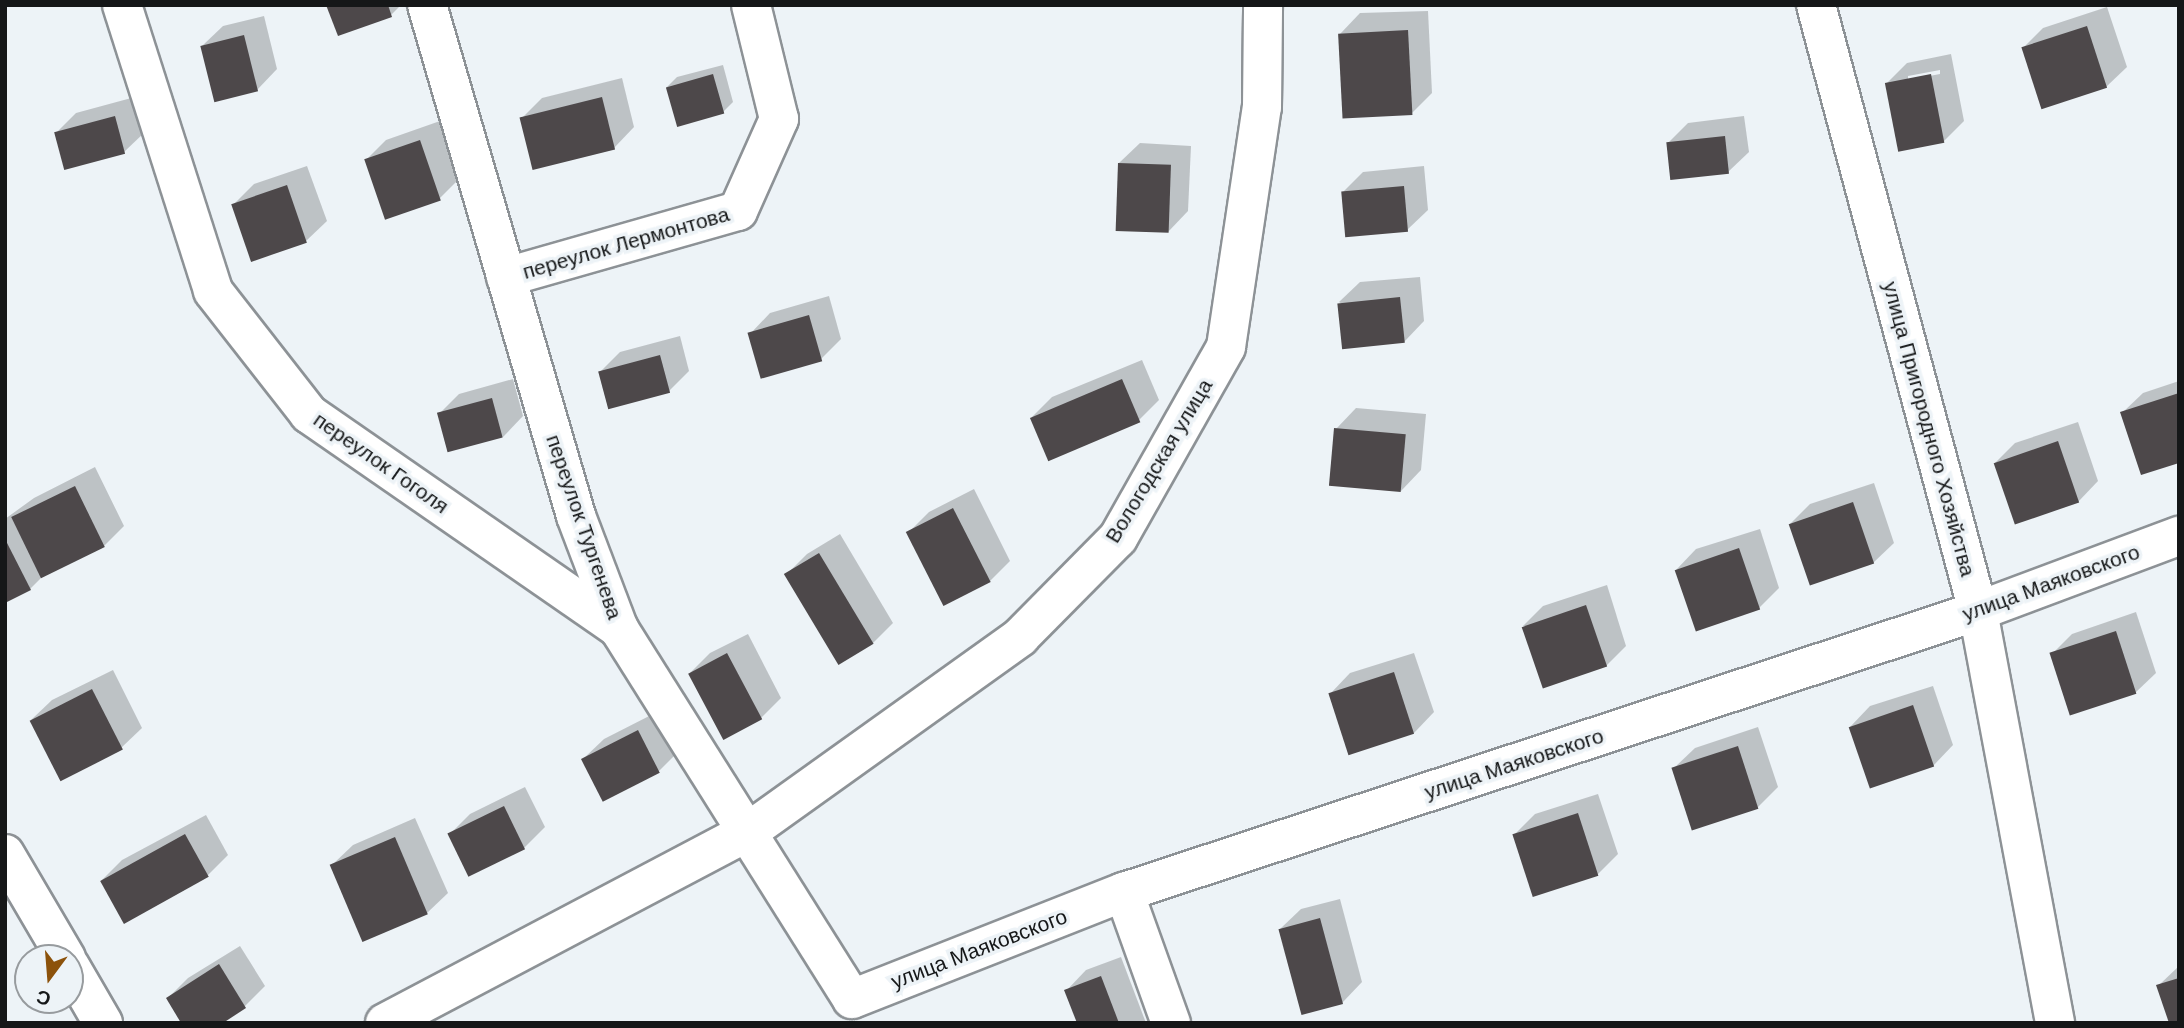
<!DOCTYPE html>
<meta charset="utf-8">
<style>
body{margin:0}
#map{position:relative;width:2184px;height:1028px;overflow:hidden;background:#edf3f7;font-family:"DM Sans",sans-serif}
div>[style]{position:absolute}
.shadow>*{inset:0;background:#0003}
.building>*{inset:0;background:#4d484a;transform-origin:0 0}
.roads{filter:drop-shadow(2px 0 #8d9296) drop-shadow(-2px 0 #8d9296) drop-shadow(0 2px #8d9296) drop-shadow(0 -2px #8d9296)}
.minor>*{height:38px;margin:-19px;padding:0 19px;transform-origin:19px;border-radius:19px;background:#fff}
span{translate:-50% -50%;white-space:nowrap;text-align:center;line-height:1.15;-webkit-text-stroke:7px #edf3f7;paint-order:stroke}
.street-label{font-size:21px;color:#151718}
.frame{position:absolute;inset:0;border:7px solid #151718;pointer-events:none}
.north{position:absolute;left:14px;top:944px;width:70px;height:70px;box-sizing:border-box;background:#edf3f7;border:2px solid #979b9e;border-radius:50%;rotate:196deg;font-size:19px;font-weight:700;line-height:28px;text-align:center;color:#151718}
.north::after{content:'';display:block;margin:auto;width:24px;height:32px;background:#8c520b;clip-path:polygon(50% 0,100% 100%,50% 72%,0 100%)}
</style>
<div id="map">
<div class="shadow">
<div style="clip-path:polygon(328px 5px,401px 5px,391px 15px)"></div>
<div style="clip-path:polygon(2107px 7px,2127px 67px,2106px 87px,2023px 48px,2043px 28px)"></div>
<div style="clip-path:polygon(1428px 11px,1432px 93px,1412px 113px,1340px 34px,1360px 13px)"></div>
<div style="clip-path:polygon(264px 16px,277px 69px,257px 90px,202px 46px,223px 26px)"></div>
<div style="clip-path:polygon(evenodd,1951px 54px,1964px 121px,1944px 141px,1887px 83px,1907px 63px,1951px 54px,1940px 70px,1940px 74px,1908px 80px,1908px 76px,1940px 70px)"></div>
<div style="clip-path:polygon(723px 65px,733px 102px,723px 112px,667px 87px,677px 77px)"></div>
<div style="clip-path:polygon(622px 78px,634px 127px,614px 148px,522px 118px,542px 98px)"></div>
<div style="clip-path:polygon(135px 97px,145px 132px,124px 152px,56px 133px,76px 113px)"></div>
<div style="clip-path:polygon(1744px 116px,1749px 152px,1728px 172px,1668px 143px,1688px 123px)"></div>
<div style="clip-path:polygon(440px 121px,460px 178px,440px 198px,366px 160px,386px 140px)"></div>
<div style="clip-path:polygon(1140px 143px,1191px 146px,1188px 211px,1168px 232px,1119px 163px)"></div>
<div style="clip-path:polygon(307px 166px,327px 221px,306px 241px,233px 205px,254px 184px)"></div>
<div style="clip-path:polygon(1424px 166px,1428px 210px,1407px 230px,1343px 192px,1363px 172px)"></div>
<div style="clip-path:polygon(1420px 277px,1424px 321px,1404px 342px,1339px 302px,1360px 282px)"></div>
<div style="clip-path:polygon(829px 296px,841px 339px,821px 359px,750px 334px,770px 313px)"></div>
<div style="clip-path:polygon(680px 336px,689px 371px,669px 391px,599px 373px,620px 352px)"></div>
<div style="clip-path:polygon(1142px 360px,1159px 400px,1139px 420px,1032px 417px,1052px 397px)"></div>
<div style="clip-path:polygon(513px 379px,523px 416px,503px 437px,439px 414px,459px 394px)"></div>
<div style="clip-path:polygon(2179px 381px,2179px 461px,2122px 413px,2143px 393px)"></div>
<div style="clip-path:polygon(1356px 408px,1426px 414px,1421px 470px,1401px 491px,1336px 429px)"></div>
<div style="clip-path:polygon(2078px 422px,2098px 481px,2078px 502px,1995px 463px,2015px 443px)"></div>
<div style="clip-path:polygon(95px 467px,124px 526px,104px 546px,43px 576px,30px 589px,5px 601px,5px 519px,34px 498px)"></div>
<div style="clip-path:polygon(1874px 483px,1894px 543px,1873px 563px,1790px 524px,1810px 504px)"></div>
<div style="clip-path:polygon(974px 489px,1010px 561px,990px 581px,908px 533px,929px 512px)"></div>
<div style="clip-path:polygon(1760px 529px,1779px 588px,1759px 608px,1676px 570px,1696px 549px)"></div>
<div style="clip-path:polygon(840px 534px,893px 623px,873px 643px,787px 574px,807px 554px)"></div>
<div style="clip-path:polygon(1607px 585px,1626px 646px,1606px 666px,1523px 626px,1543px 606px)"></div>
<div style="clip-path:polygon(2136px 612px,2156px 673px,2135px 693px,2052px 654px,2072px 634px)"></div>
<div style="clip-path:polygon(748px 634px,781px 698px,761px 718px,690px 673px,710px 653px)"></div>
<div style="clip-path:polygon(1414px 653px,1434px 712px,1414px 733px,1330px 694px,1350px 673px)"></div>
<div style="clip-path:polygon(113px 670px,142px 728px,121px 748px,31px 720px,52px 700px)"></div>
<div style="clip-path:polygon(1933px 686px,1953px 745px,1933px 766px,1850px 727px,1870px 706px)"></div>
<div style="clip-path:polygon(659px 711px,679px 751px,659px 771px,583px 759px,604px 739px)"></div>
<div style="clip-path:polygon(1758px 727px,1778px 787px,1758px 807px,1674px 768px,1695px 748px)"></div>
<div style="clip-path:polygon(525px 787px,545px 827px,524px 848px,469px 875px,450px 834px,470px 814px)"></div>
<div style="clip-path:polygon(1598px 794px,1618px 854px,1598px 874px,1534px 895px,1514px 835px,1535px 814px)"></div>
<div style="clip-path:polygon(206px 815px,228px 855px,208px 875px,102px 880px,122px 860px)"></div>
<div style="clip-path:polygon(415px 818px,448px 893px,427px 913px,332px 865px,353px 845px)"></div>
<div style="clip-path:polygon(1340px 899px,1362px 982px,1342px 1003px,1280px 929px,1301px 909px)"></div>
<div style="clip-path:polygon(240px 946px,265px 986px,245px 1006px,219px 1023px,168px 998px,188px 978px)"></div>
<div style="clip-path:polygon(1121px 957px,1146px 1023px,1078px 1023px,1066px 991px,1086px 970px)"></div>
<div style="clip-path:polygon(2179px 966px,2179px 1022px,2158px 986px)"></div>
</div>
<div class="building">
<div style="clip-path:polygon(326px 5px,388px 5px,392px 17px,338px 36px)"></div>
<div style="left:2087px;top:26px;width:65px;height:69px;rotate:72deg"></div>
<div style="left:1408px;top:30px;width:85px;height:70px;rotate:87deg"></div>
<div style="left:244px;top:35px;width:58px;height:45px;rotate:76deg"></div>
<div style="left:713px;top:74px;width:41px;height:49px;rotate:74deg"></div>
<div style="left:1931px;top:74px;width:70px;height:47px;rotate:79deg"></div>
<div style="left:602px;top:97px;width:54px;height:85px;rotate:76deg"></div>
<div style="left:115px;top:116px;width:39px;height:63px;rotate:75deg"></div>
<div style="left:1725px;top:136px;width:38px;height:59px;rotate:84deg"></div>
<div style="left:420px;top:140px;width:64px;height:59px;rotate:71deg"></div>
<div style="left:1118px;top:163px;width:53px;height:68px;rotate:2deg"></div>
<div style="left:287px;top:185px;width:61px;height:59px;rotate:71deg"></div>
<div style="left:1404px;top:186px;width:46px;height:63px;rotate:85deg"></div>
<div style="left:1400px;top:297px;width:46px;height:63px;rotate:84deg"></div>
<div style="left:809px;top:315px;width:48px;height:64px;rotate:74deg"></div>
<div style="left:660px;top:355px;width:39px;height:64px;rotate:75deg"></div>
<div style="left:1122px;top:379px;width:47px;height:100px;rotate:67deg"></div>
<div style="clip-path:polygon(2179px 393px,2179px 463px,2141px 475px,2120px 412px)"></div>
<div style="left:492px;top:398px;width:41px;height:57px;rotate:75deg"></div>
<div style="left:1334px;top:428px;width:72px;height:58px;rotate:5deg"></div>
<div style="left:2058px;top:441px;width:65px;height:68px;rotate:71deg"></div>
<div style="left:75px;top:486px;width:68px;height:71px;rotate:64deg"></div>
<div style="left:1853px;top:502px;width:65px;height:68px;rotate:71deg"></div>
<div style="left:953px;top:508px;width:83px;height:53px;rotate:63deg"></div>
<div style="clip-path:polygon(5px 539px,31px 590px,5px 603px)"></div>
<div style="left:1739px;top:548px;width:65px;height:68px;rotate:71deg"></div>
<div style="left:819px;top:553px;width:106px;height:41px;rotate:59deg"></div>
<div style="left:1586px;top:605px;width:65px;height:68px;rotate:71deg"></div>
<div style="left:2116px;top:631px;width:66px;height:70px;rotate:72deg"></div>
<div style="left:727px;top:653px;width:75px;height:44px;rotate:62deg"></div>
<div style="left:1394px;top:672px;width:65px;height:69px;rotate:72deg"></div>
<div style="left:92px;top:689px;width:68px;height:70px;rotate:63deg"></div>
<div style="left:1913px;top:705px;width:65px;height:68px;rotate:71deg"></div>
<div style="left:638px;top:730px;width:48px;height:64px;rotate:63deg"></div>
<div style="left:1738px;top:746px;width:66px;height:70px;rotate:72deg"></div>
<div style="left:504px;top:806px;width:48px;height:63px;rotate:64deg"></div>
<div style="left:1578px;top:813px;width:66px;height:69px;rotate:72deg"></div>
<div style="left:185px;top:834px;width:49px;height:97px;rotate:61deg"></div>
<div style="left:395px;top:837px;width:84px;height:71px;rotate:67deg"></div>
<div style="left:1320px;top:918px;width:89px;height:43px;rotate:75deg"></div>
<div style="clip-path:polygon(219px 964px,246px 1008px,223px 1023px,181px 1023px,166px 998px)"></div>
<div style="clip-path:polygon(1101px 976px,1119px 1023px,1077px 1023px,1064px 990px)"></div>
<div style="clip-path:polygon(2179px 978px,2179px 1023px,2169px 1023px,2156px 985px)"></div>
</div>
<div class="roads">
<div class="minor">
<div style="left:122px;top:5px;width:300px;rotate:72.3deg"></div>
<div style="left:213px;top:291px;width:156px;rotate:52deg"></div>
<div style="left:309px;top:414px;width:377px;rotate:34.7deg"></div>
<div style="left:427px;top:5px;width:532px;rotate:73.74deg"></div>
<div style="left:576px;top:516px;width:121px;rotate:69.2deg"></div>
<div style="left:619px;top:629px;width:437px;rotate:57.8deg"></div>
<div style="left:852px;top:999px;width:292px;rotate:-21.5deg"></div>
<div style="left:1124px;top:892px;width:899px;rotate:-18.21deg"></div>
<div style="left:1978px;top:611px;width:215px;rotate:-20.5deg"></div>
<div style="left:1816px;top:5px;width:627px;rotate:75.03deg"></div>
<div style="left:1978px;top:611px;width:419px;rotate:79.4deg"></div>
<div style="left:506px;top:277px;width:241px;rotate:-15.9deg"></div>
<div style="left:738px;top:211px;width:101px;rotate:-66deg"></div>
<div style="left:779px;top:119px;width:117px;rotate:-103.8deg"></div>
<div style="left:5px;top:854px;width:121px;rotate:59.6deg"></div>
<div style="left:1124px;top:892px;width:139px;rotate:70.3deg"></div>
<div style="left:70px;top:966px;width:66px;rotate:59.9deg"></div>
<div style="left:385px;top:1023px;width:410px;rotate:-27.8deg"></div>
<div style="left:748px;top:832px;width:335px;rotate:-35.6deg"></div>
<div style="left:1020px;top:637px;width:139px;rotate:-45.3deg"></div>
<div style="left:1118px;top:538px;width:219px;rotate:-60.5deg"></div>
<div style="left:1226px;top:347px;width:243px;rotate:-81.5deg"></div>
<div style="left:1262px;top:107px;width:102px;rotate:-89.4deg"></div>
</div>
</div>
<div class="street-label">
<span style="left:626px;top:243px;rotate:-16deg">переулок Лермонтова</span>
<span style="left:1929px;top:429px;rotate:75deg">улица Пригородного Хозяйства</span>
<span style="left:1159px;top:461px;rotate:-59deg">Вологодская улица</span>
<span style="left:381px;top:463px;rotate:35deg">переулок Гоголя</span>
<span style="left:584px;top:527px;rotate:71deg">переулок Тургенева</span>
<span style="left:2051px;top:583px;rotate:-20deg">улица Маяковского</span>
<span style="left:1514px;top:764px;rotate:-18deg">улица Маяковского</span>
<span style="left:979px;top:949px;rotate:-21deg">улица Маяковского</span>
</div>
<div class="frame"></div>
<div class="north">С</div>
</div>
